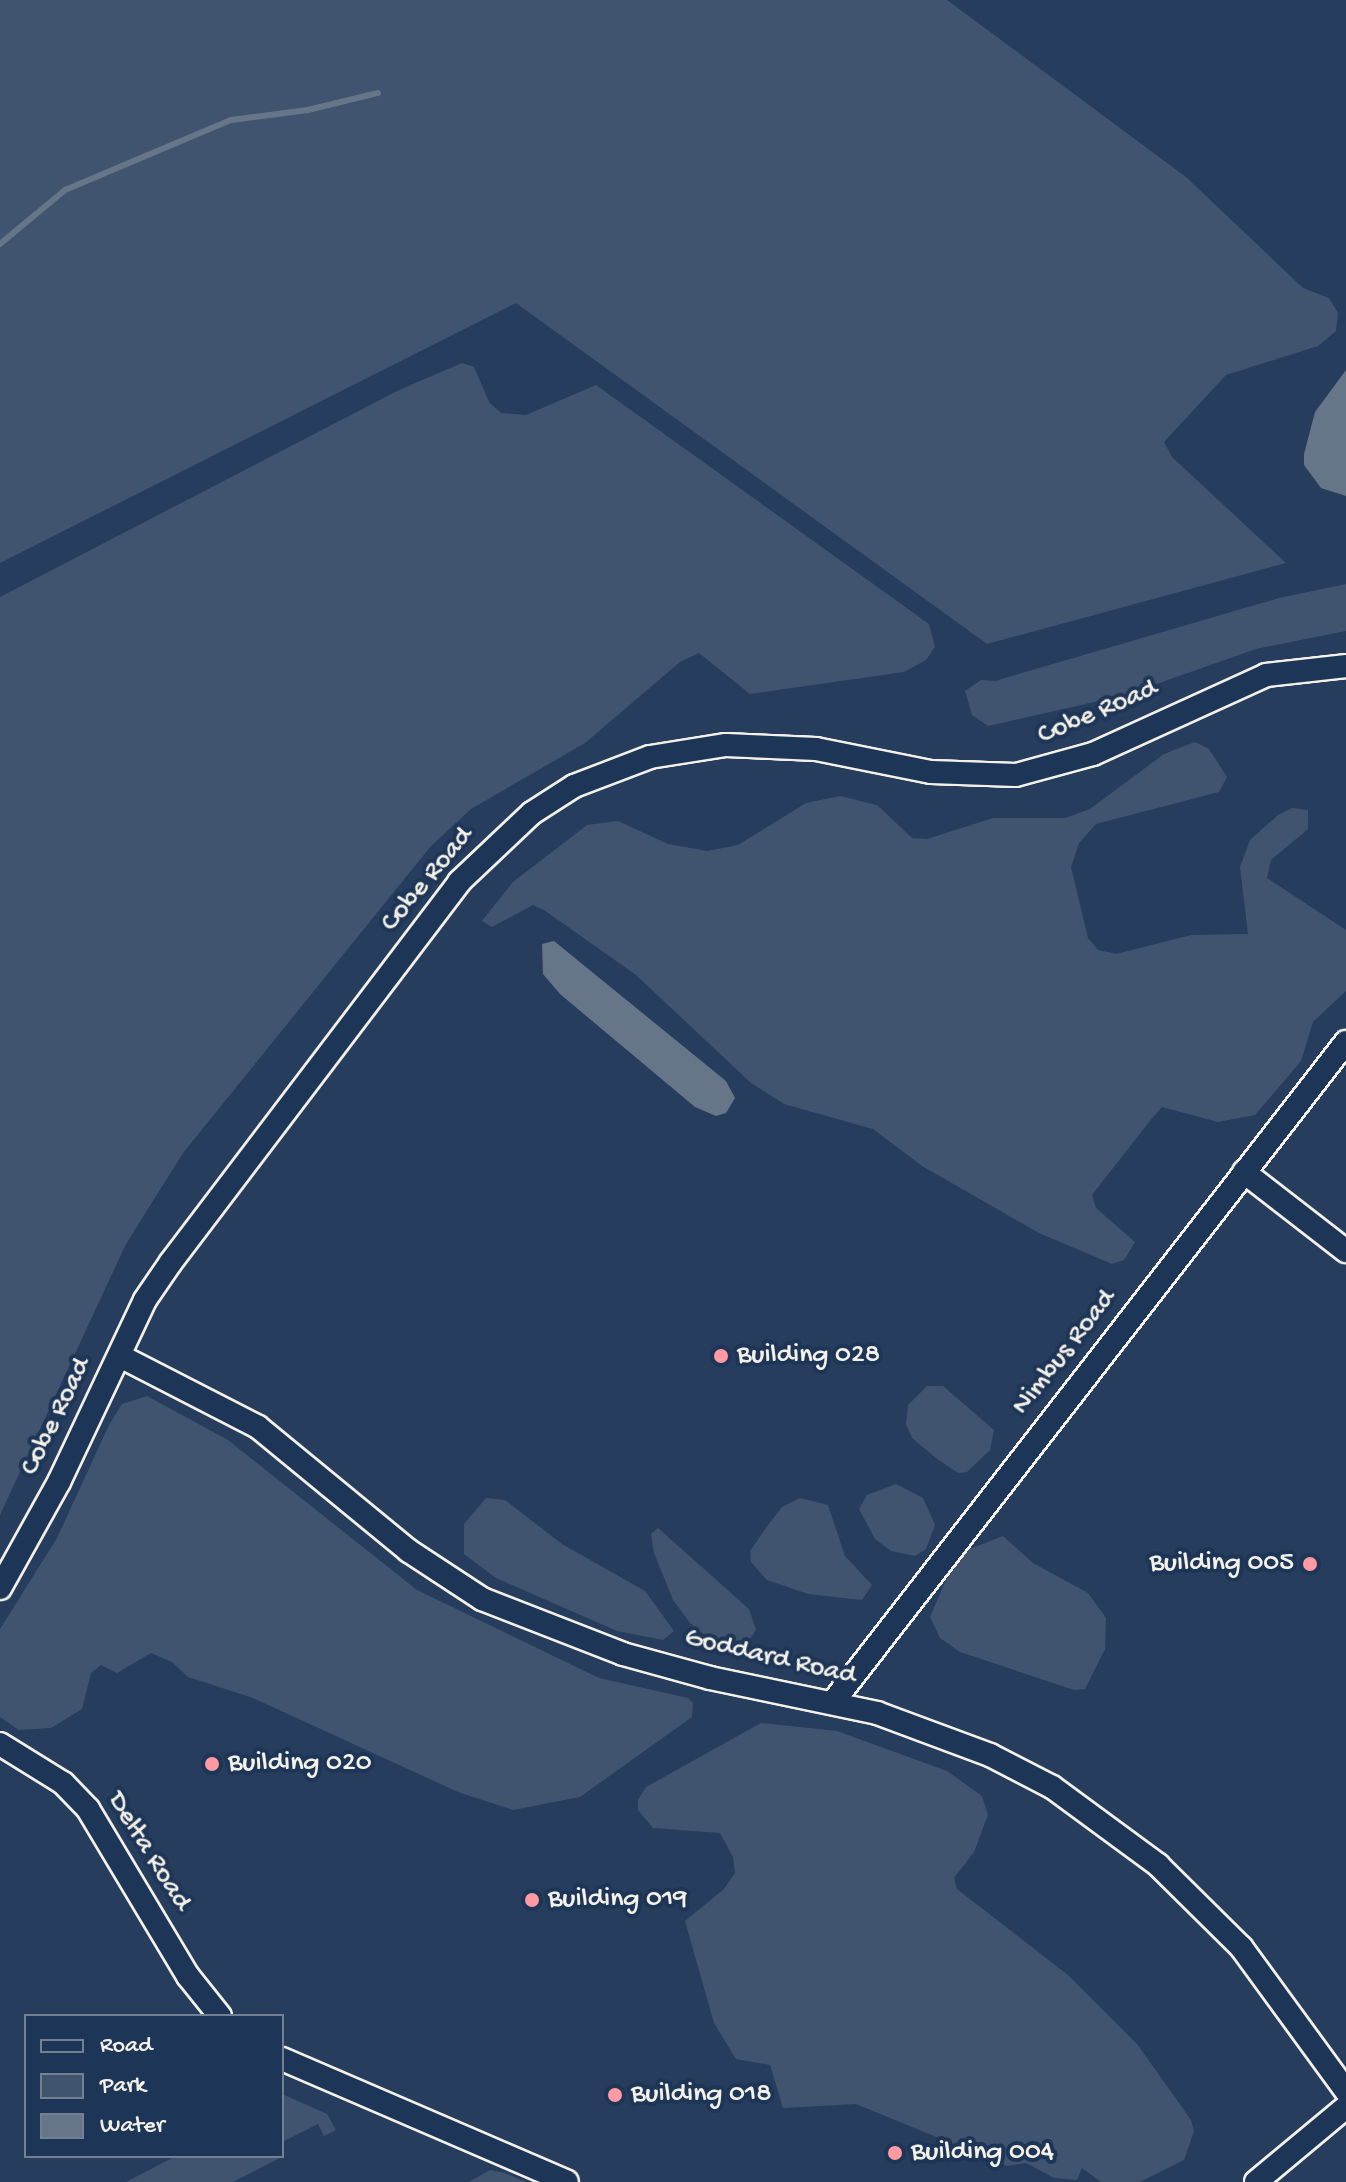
<!DOCTYPE html>
<style>
body{margin:0}
#map{position:relative;width:1346px;height:2182px;overflow:hidden;background:#263d5d;font-family:"Gochi Hand",sans-serif}
div>[style]{position:absolute}
.green>*{inset:0;background:#40546f}
.water>*{inset:0;background:#677588}
.stream>*{height:6px;margin:-3px;padding:0 3px;transform-origin:3px;border-radius:3px;background:#677588}
.roads{filter:drop-shadow(2px 0 #f4f1e8) drop-shadow(-2px 0 #f4f1e8) drop-shadow(0 2px #f4f1e8) drop-shadow(0 -2px #f4f1e8)}
.street>*{height:22px;margin:-11px;padding:0 11px;transform-origin:11px;border-radius:11px;background:#1d3557}
.dots>*{width:22px;height:22px;translate:-50% -50%;box-sizing:border-box;border:4px solid #1d3557;border-radius:50%}
span{translate:-50% -50%;white-space:nowrap;text-align:center;line-height:1.15;-webkit-text-stroke:8px #1d3557;paint-order:stroke}
.street-label{font-size:28px;color:#f4f1e8}
.poi-label{font-size:28px;color:#f4f1e8}
.left{translate:0 -50%;text-align:left}
.right{translate:-100% -50%;text-align:right}
.legend{position:absolute;left:24px;top:2014px;width:260px;height:144px;box-sizing:border-box;background:#1d3557;border:2px solid #738091;margin:0;padding:10px 14px;list-style:none;font-size:24px;color:#f4f1e8}
.legend li{display:flex;align-items:center;gap:16px;height:40px}
.legend b{width:40px;border:2px solid #738091}
</style>
<div id="map">
<div class="green">
<div style="clip-path:polygon(0 0,947px 0,1186px 177px,1303px 288px,1329px 298px,1338px 313px,1336px 331px,1318px 346px,1226px 375px,1164px 442px,1172px 457px,1286px 563px,987px 644px,516px 303px,0 563px)"></div>
<div style="clip-path:polygon(462px 363px,474px 367px,489px 402px,501px 413px,526px 415px,596px 385px,929px 624px,935px 647px,926px 660px,904px 672px,750px 694px,699px 653px,680px 662px,585px 743px,471px 809px,431px 846px,183px 1153px,126px 1244px,0 1515px,0 597px,399px 390px)"></div>
<div style="clip-path:polygon(1346px 584px,1346px 631px,1256px 649px,1125px 695px,988px 726px,972px 715px,965px 691px,981px 680px,995px 681px,1279px 598px)"></div>
<div style="clip-path:polygon(1195px 742px,1209px 749px,1227px 777px,1219px 792px,1096px 824px,1079px 843px,1071px 867px,1088px 938px,1098px 950px,1116px 954px,1191px 935px,1248px 934px,1240px 867px,1250px 840px,1278px 815px,1292px 808px,1308px 810px,1308px 829px,1271px 860px,1267px 878px,1346px 930px,1346px 991px,1313px 1022px,1301px 1061px,1255px 1115px,1218px 1122px,1162px 1107px,1149px 1122px,1092px 1195px,1096px 1208px,1135px 1242px,1124px 1260px,1112px 1264px,1039px 1233px,922px 1166px,873px 1129px,784px 1104px,751px 1083px,636px 975px,544px 910px,533px 905px,492px 927px,482px 921px,513px 882px,587px 825px,618px 821px,668px 844px,707px 851px,738px 845px,806px 803px,840px 796px,877px 805px,912px 838px,927px 839px,993px 818px,1065px 818px,1090px 809px,1164px 754px)"></div>
<div style="clip-path:polygon(927px 1386px,943px 1386px,994px 1430px,990px 1450px,967px 1472px,958px 1473px,936px 1458px,912px 1438px,906px 1424px,908px 1405px)"></div>
<div style="clip-path:polygon(147px 1396px,228px 1440px,417px 1590px,599px 1678px,688px 1698px,693px 1703px,692px 1717px,580px 1797px,513px 1810px,458px 1792px,253px 1698px,188px 1677px,172px 1662px,151px 1653px,117px 1673px,101px 1665px,91px 1673px,82px 1709px,51px 1728px,19px 1730px,0 1717px,0 1629px,57px 1538px,109px 1425px,122px 1404px)"></div>
<div style="clip-path:polygon(896px 1484px,923px 1498px,935px 1525px,926px 1549px,915px 1556px,891px 1551px,875px 1539px,859px 1509px,867px 1495px)"></div>
<div style="clip-path:polygon(486px 1498px,505px 1500px,562px 1544px,645px 1591px,674px 1631px,663px 1640px,617px 1631px,496px 1578px,464px 1554px,464px 1524px)"></div>
<div style="clip-path:polygon(800px 1498px,828px 1505px,845px 1556px,872px 1585px,862px 1600px,808px 1594px,767px 1580px,751px 1562px,750px 1551px,768px 1525px,782px 1507px)"></div>
<div style="clip-path:polygon(658px 1528px,749px 1609px,756px 1630px,750px 1639px,716px 1644px,690px 1623px,673px 1600px,654px 1553px,651px 1534px)"></div>
<div style="clip-path:polygon(1003px 1536px,1033px 1563px,1088px 1593px,1106px 1618px,1105px 1649px,1085px 1689px,1074px 1690px,960px 1652px,940px 1638px,930px 1617px,946px 1580px,967px 1550px)"></div>
<div style="clip-path:polygon(761px 1723px,837px 1731px,947px 1771px,982px 1796px,988px 1815px,974px 1852px,954px 1878px,957px 1889px,1068px 1975px,1137px 2044px,1191px 2120px,1194px 2131px,1184px 2160px,1140px 2182px,1101px 2182px,1082px 2168px,1077px 2180px,1054px 2178px,1026px 2163px,1007px 2166px,856px 2104px,783px 2108px,770px 2065px,736px 2059px,714px 2023px,685px 1921px,724px 1889px,735px 1873px,733px 1857px,720px 1833px,653px 1828px,638px 1810px,638px 1800px,646px 1787px)"></div>
<div style="clip-path:polygon(282px 2094px,327px 2114px,336px 2130px,324px 2136px,318px 2124px,282px 2142px)"></div>
<div style="clip-path:polygon(282px 2152px,284px 2156px,233px 2182px,126px 2182px,176px 2156px)"></div>
<div style="clip-path:polygon(490px 2170px,505px 2173px,526px 2182px,469px 2182px)"></div>
</div>
<div class="water">
<div style="clip-path:polygon(1346px 370px,1346px 496px,1321px 488px,1304px 465px,1304px 454px,1315px 412px)"></div>
<div style="clip-path:polygon(554px 941px,726px 1081px,735px 1098px,726px 1113px,716px 1116px,695px 1107px,560px 994px,543px 974px,542px 944px)"></div>
</div>
<div class="stream">
<div style="left:0;top:244px;width:85px;rotate:-39.7deg"></div>
<div style="left:65px;top:190px;width:180px;rotate:-22.9deg"></div>
<div style="left:231px;top:120px;width:78px;rotate:-7.4deg"></div>
<div style="left:308px;top:110px;width:72px;rotate:-13.7deg"></div>
</div>
<div class="roads">
<div class="street">
<div style="left:1244px;top:1172px;width:129px;rotate:37.8deg"></div>
<div style="left:120px;top:1356px;width:155px;rotate:27.2deg"></div>
<div style="left:258px;top:1427px;width:195px;rotate:39.4deg"></div>
<div style="left:409px;top:1551px;width:87px;rotate:33.3deg"></div>
<div style="left:482px;top:1599px;width:151px;rotate:21.3deg"></div>
<div style="left:623px;top:1654px;width:90px;rotate:15.4deg"></div>
<div style="left:710px;top:1678px;width:171px;rotate:11.8deg"></div>
<div style="left:877px;top:1713px;width:121px;rotate:20.4deg"></div>
<div style="left:990px;top:1755px;width:70px;rotate:27.3deg"></div>
<div style="left:1052px;top:1787px;width:132px;rotate:36.3deg"></div>
<div style="left:1158px;top:1865px;width:117px;rotate:44.7deg"></div>
<div style="left:1241px;top:1947px;width:178px;rotate:53.9deg"></div>
<div style="left:0;top:1588px;width:121px;rotate:-60.9deg"></div>
<div style="left:59px;top:1482px;width:201px;rotate:-64.7deg"></div>
<div style="left:145px;top:1300px;width:46px;rotate:-55.6deg"></div>
<div style="left:171px;top:1262px;width:477px;rotate:-52.8deg"></div>
<div style="left:459px;top:882px;width:100px;rotate:-43.4deg"></div>
<div style="left:532px;top:813px;width:50px;rotate:-32.7deg"></div>
<div style="left:574px;top:786px;width:81px;rotate:-20.9deg"></div>
<div style="left:650px;top:757px;width:77px;rotate:-9deg"></div>
<div style="left:726px;top:745px;width:90px;rotate:2.5deg"></div>
<div style="left:816px;top:749px;width:117px;rotate:11.3deg"></div>
<div style="left:931px;top:772px;width:85px;rotate:2deg"></div>
<div style="left:1016px;top:775px;width:80px;rotate:-15.3deg"></div>
<div style="left:1093px;top:754px;width:190px;rotate:-24.5deg"></div>
<div style="left:1266px;top:675px;width:81px;rotate:-6.4deg"></div>
<div style="left:833px;top:1702px;width:836px;rotate:-52.14deg"></div>
<div style="left:0;top:1744px;width:74px;rotate:31.8deg"></div>
<div style="left:63px;top:1783px;width:36px;rotate:46deg"></div>
<div style="left:88px;top:1809px;width:195px;rotate:59.1deg"></div>
<div style="left:188px;top:1976px;width:51px;rotate:51.3deg"></div>
<div style="left:282px;top:2059px;width:310px;rotate:23.3deg"></div>
<div style="left:1256px;top:2182px;width:117px;rotate:-39.8deg"></div>
</div>
</div>
<div class="dots">
<div style="left:721px;top:1356px;background:#ff9aa2"></div>
<div style="left:1310px;top:1564px;background:#ff9aa2"></div>
<div style="left:212px;top:1764px;background:#ff9aa2"></div>
<div style="left:532px;top:1900px;background:#ff9aa2"></div>
<div style="left:615px;top:2095px;background:#ff9aa2"></div>
<div style="left:895px;top:2153px;background:#ff9aa2"></div>
</div>
<div class="street-label">
<span style="left:1098px;top:713px;rotate:-23deg">Cobe Road</span>
<span style="left:428px;top:880px;rotate:-50deg">Cobe Road</span>
<span style="left:1065px;top:1353px;rotate:-52deg">Nimbus Road</span>
<span style="left:57px;top:1417px;rotate:-64deg">Cobe Road</span>
<span style="left:770px;top:1658px;rotate:13deg">Goddard Road</span>
<span style="left:148px;top:1852px;rotate:58deg">Delta Road</span>
</div>
<div class="poi-label">
<span class="left" style="left:737px;top:1356px">Building 028</span>
<span class="right" style="left:1294px;top:1564px">Building 005</span>
<span class="left" style="left:228px;top:1764px">Building 020</span>
<span class="left" style="left:548px;top:1900px">Building 019</span>
<span class="left" style="left:631px;top:2095px">Building 018</span>
<span class="left" style="left:911px;top:2153px">Building 004</span>
</div>
<ul class="legend">
<li><b style="height:10px;background:#1d3557"></b>Road</li>
<li><b style="height:22px;background:#40546f"></b>Park</li>
<li><b style="height:22px;background:#677588"></b>Water</li>
</ul>
</div>
